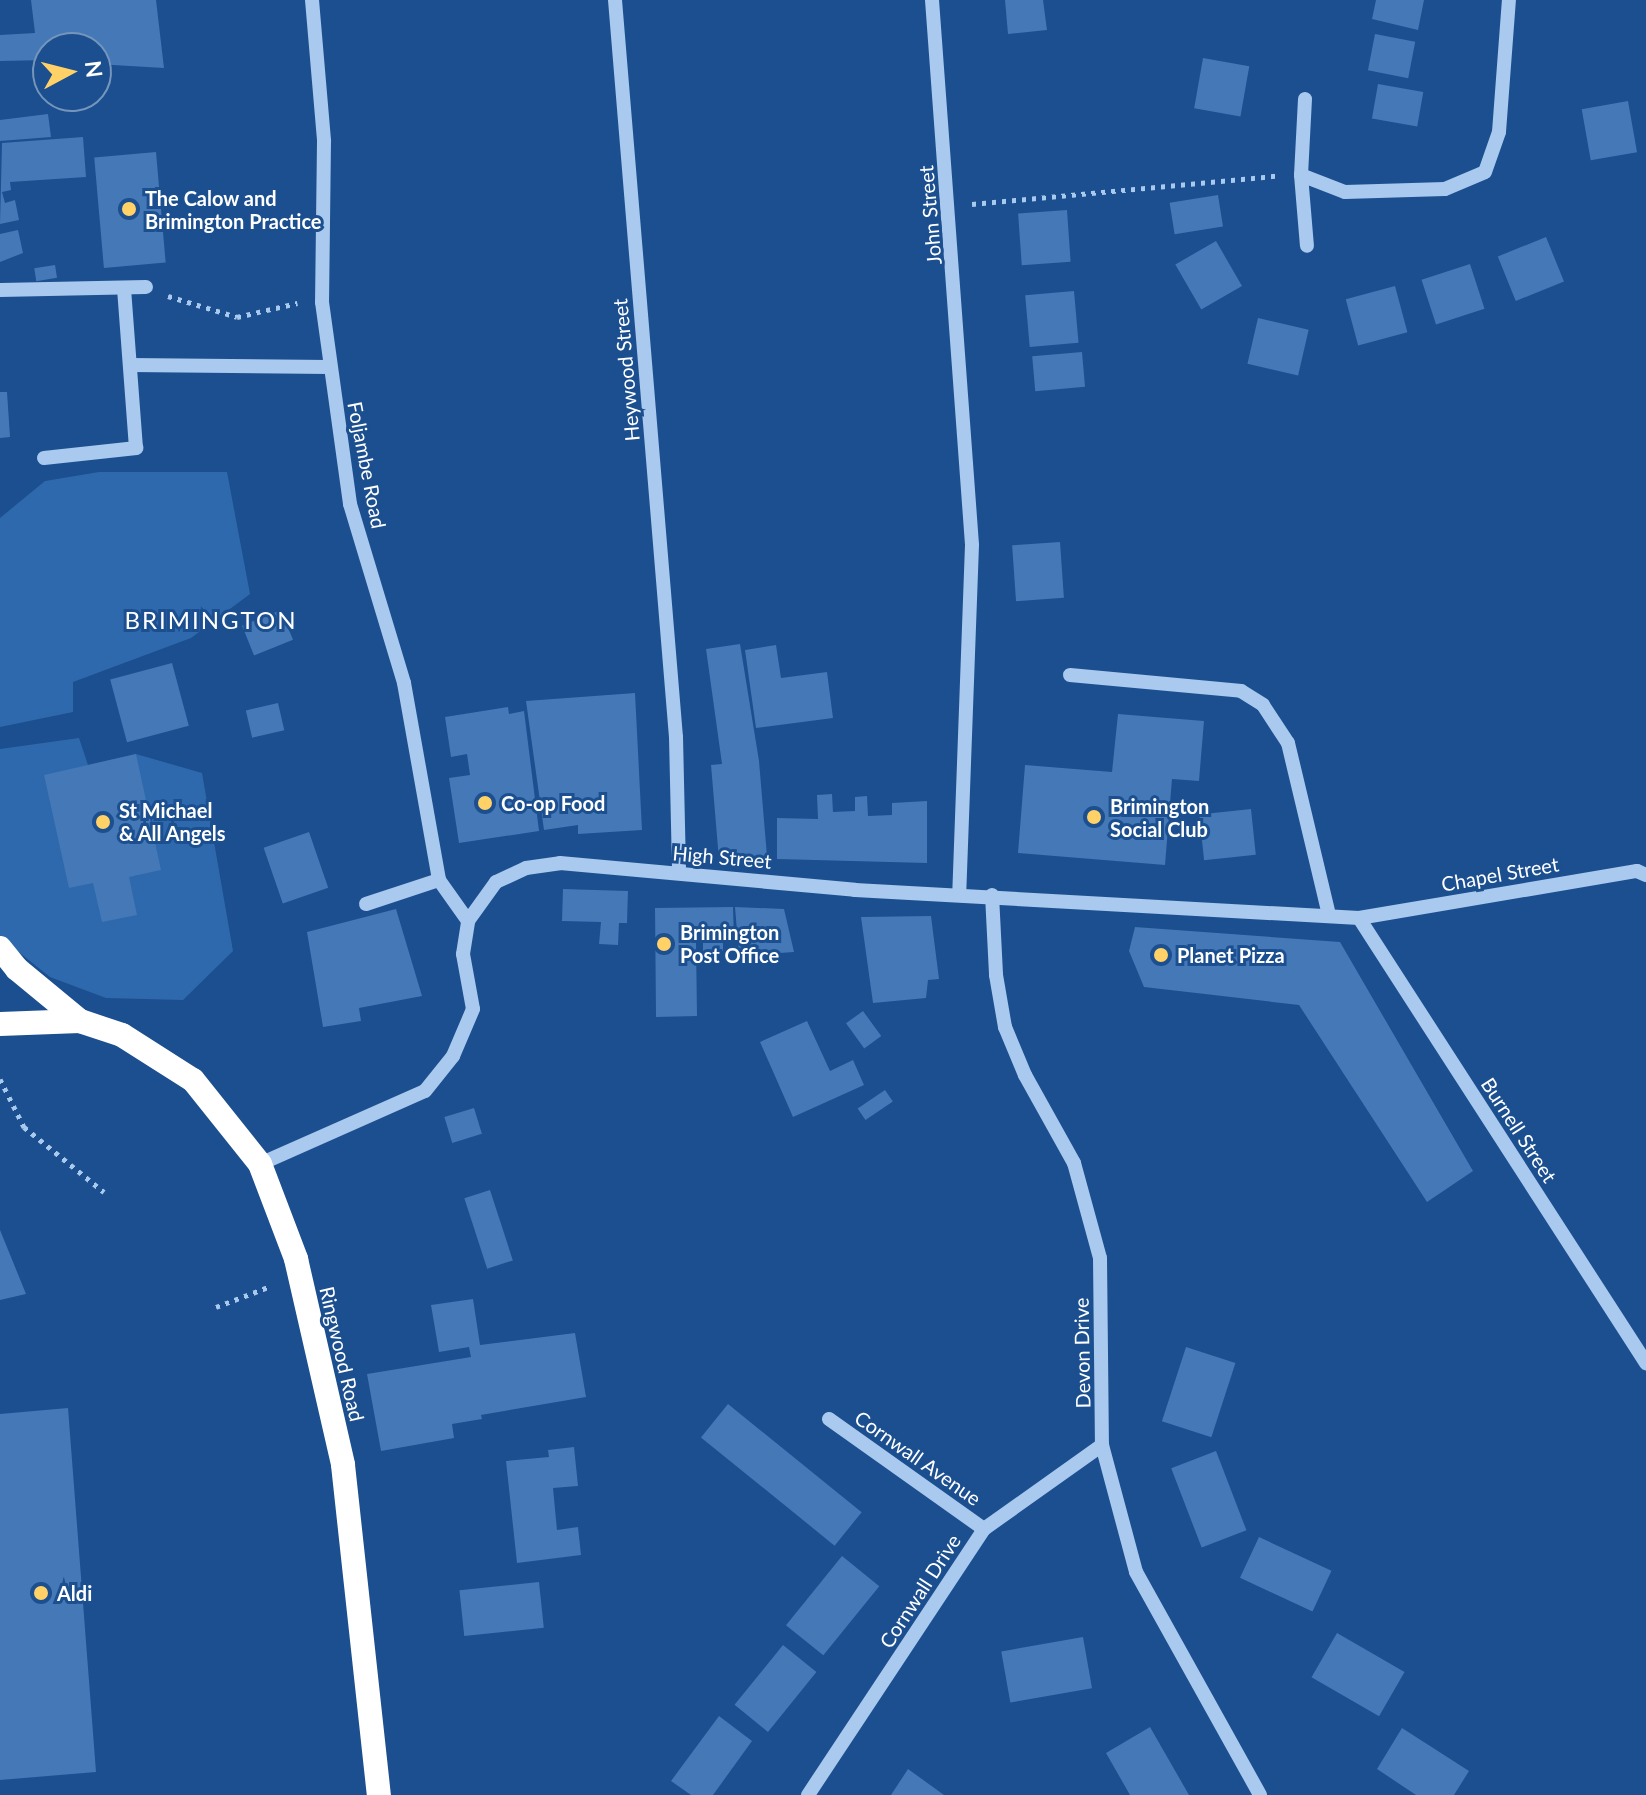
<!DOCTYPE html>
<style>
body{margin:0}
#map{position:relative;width:1646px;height:1795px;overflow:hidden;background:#1b4f8f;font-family:Lato,sans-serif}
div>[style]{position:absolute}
.green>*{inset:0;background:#2e69ad}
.building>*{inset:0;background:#4478b7;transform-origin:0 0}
.path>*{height:5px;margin-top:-2.5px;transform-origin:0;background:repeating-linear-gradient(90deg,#a9c9ee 0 4px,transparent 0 10px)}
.minor>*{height:14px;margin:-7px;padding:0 7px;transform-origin:7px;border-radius:7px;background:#a9c9ee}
.highway>*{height:24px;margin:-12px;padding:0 12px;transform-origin:12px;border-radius:12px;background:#fff}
.dots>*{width:22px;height:22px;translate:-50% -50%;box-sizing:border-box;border:4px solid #1b4f8f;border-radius:50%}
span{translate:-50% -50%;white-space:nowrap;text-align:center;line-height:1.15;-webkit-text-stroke:6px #1b4f8f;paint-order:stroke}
.poi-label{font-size:20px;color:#fff;font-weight:700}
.left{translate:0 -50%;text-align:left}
.street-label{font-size:20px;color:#fff}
.quarter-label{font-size:24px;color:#fff;letter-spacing:2px}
.north{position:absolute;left:32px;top:32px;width:80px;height:80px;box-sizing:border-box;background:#1b4f8f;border:2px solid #7695bc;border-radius:50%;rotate:83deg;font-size:22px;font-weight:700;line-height:32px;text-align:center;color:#fff}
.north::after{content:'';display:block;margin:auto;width:28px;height:36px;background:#ffd166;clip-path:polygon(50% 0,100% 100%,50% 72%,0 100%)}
</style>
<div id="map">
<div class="green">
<div style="clip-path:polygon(99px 472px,227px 472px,250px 594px,191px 638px,73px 682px,73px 712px,0 727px,0 518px,45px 481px)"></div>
<div style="clip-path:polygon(79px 738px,88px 765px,136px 754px,202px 773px,233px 951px,183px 1000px,106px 998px,50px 977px,0 937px,0 749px)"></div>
</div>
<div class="building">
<div style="clip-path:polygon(31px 0,156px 0,164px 68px,96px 64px,96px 48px,48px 48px,48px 60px,0 61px,0 35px,35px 33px)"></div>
<div style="clip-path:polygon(1005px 0,1043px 0,1047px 30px,1008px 34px)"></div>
<div style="clip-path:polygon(1376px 0,1424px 0,1418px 30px,1372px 19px)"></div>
<div style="left:1375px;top:34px;width:41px;height:37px;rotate:11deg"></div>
<div style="left:1203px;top:58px;width:47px;height:51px;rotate:10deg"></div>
<div style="left:1378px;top:84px;width:46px;height:35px;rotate:10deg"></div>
<div style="left:1628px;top:101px;width:52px;height:47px;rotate:80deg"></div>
<div style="clip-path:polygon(48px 114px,51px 137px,0 141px,0 120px)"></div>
<div style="clip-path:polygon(83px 137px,86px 177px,10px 182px,11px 190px,2px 192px,5px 203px,15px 200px,19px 220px,0 224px,2px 143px)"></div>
<div style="left:156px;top:152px;width:111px;height:62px;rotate:85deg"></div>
<div style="left:1218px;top:195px;width:32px;height:49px;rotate:81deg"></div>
<div style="left:1067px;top:210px;width:52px;height:49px;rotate:86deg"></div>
<div style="clip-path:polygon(18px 230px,23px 253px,0 262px,0 234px)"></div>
<div style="left:1546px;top:237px;width:48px;height:52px;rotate:68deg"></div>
<div style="left:1216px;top:241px;width:52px;height:47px;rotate:60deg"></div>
<div style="left:1470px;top:264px;width:47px;height:51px;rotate:72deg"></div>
<div style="left:55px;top:265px;width:13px;height:21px;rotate:81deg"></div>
<div style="left:1395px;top:286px;width:48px;height:51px;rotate:75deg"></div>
<div style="left:1074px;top:291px;width:52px;height:49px;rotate:85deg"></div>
<div style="left:1258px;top:318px;width:52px;height:47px;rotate:13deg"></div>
<div style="left:1082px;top:352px;width:35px;height:50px;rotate:85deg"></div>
<div style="clip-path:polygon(0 392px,7px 392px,10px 437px,0 438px)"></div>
<div style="left:1060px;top:542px;width:56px;height:48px;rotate:86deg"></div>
<div style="left:281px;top:610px;width:32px;height:42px;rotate:68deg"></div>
<div style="clip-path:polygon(740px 644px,759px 761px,767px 856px,719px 860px,711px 765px,722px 764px,706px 649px)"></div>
<div style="clip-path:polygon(776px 645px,781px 678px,827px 672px,833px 718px,756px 728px,745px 650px)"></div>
<div style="left:172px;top:663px;width:65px;height:64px;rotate:75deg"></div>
<div style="clip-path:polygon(635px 693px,642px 830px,578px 834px,578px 825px,544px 830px,526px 701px)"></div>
<div style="left:278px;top:703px;width:28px;height:33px;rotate:77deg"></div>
<div style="clip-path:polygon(508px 707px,509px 714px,524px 711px,539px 831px,459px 843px,449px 778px,470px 775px,467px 754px,451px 757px,445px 717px)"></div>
<div style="clip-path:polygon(1118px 714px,1204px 721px,1199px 781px,1172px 779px,1165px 865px,1018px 853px,1025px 765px,1112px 772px)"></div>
<div style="clip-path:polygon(136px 754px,161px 870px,129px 877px,137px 915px,102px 922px,93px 883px,69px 888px,44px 775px)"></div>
<div style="clip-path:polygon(832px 794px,833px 812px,855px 811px,855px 797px,867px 796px,868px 816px,892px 815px,892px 803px,927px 801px,927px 863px,777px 859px,777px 818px,818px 819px,817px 795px)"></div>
<div style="left:1251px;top:809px;width:46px;height:52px;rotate:84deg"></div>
<div style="left:309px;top:832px;width:59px;height:48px;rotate:71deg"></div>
<div style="clip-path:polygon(563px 889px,628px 891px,627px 923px,619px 923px,618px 945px,599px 944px,601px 922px,562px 921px)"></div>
<div style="clip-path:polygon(733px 907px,734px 941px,723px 941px,723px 951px,703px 952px,703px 941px,696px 941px,697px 1016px,656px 1017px,655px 908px)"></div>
<div style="clip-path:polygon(735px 907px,784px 909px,794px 952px,739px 956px)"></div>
<div style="clip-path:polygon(396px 909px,422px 996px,359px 1008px,361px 1021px,323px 1027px,307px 932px)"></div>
<div style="clip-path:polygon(931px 916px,939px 979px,928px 980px,926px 998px,873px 1003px,861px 917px)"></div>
<div style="clip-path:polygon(1135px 927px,1340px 942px,1473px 1171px,1427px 1202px,1299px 1005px,1144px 987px,1129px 951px)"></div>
<div style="left:863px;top:1011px;width:31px;height:21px;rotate:54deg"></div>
<div style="clip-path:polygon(807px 1021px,830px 1071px,853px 1060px,864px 1085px,793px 1117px,760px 1042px)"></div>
<div style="left:885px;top:1090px;width:14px;height:33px;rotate:56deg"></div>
<div style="left:474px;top:1108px;width:27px;height:31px;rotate:73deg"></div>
<div style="left:490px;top:1190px;width:74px;height:27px;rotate:72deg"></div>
<div style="clip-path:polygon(0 1230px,26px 1294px,0 1300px)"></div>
<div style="clip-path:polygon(473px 1299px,480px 1345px,575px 1333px,586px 1397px,481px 1415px,482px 1419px,452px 1424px,454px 1438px,381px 1451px,367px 1374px,471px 1357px,469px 1347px,439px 1352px,431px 1305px)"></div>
<div style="left:1186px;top:1347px;width:52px;height:78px;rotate:18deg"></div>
<div style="left:728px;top:1404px;width:172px;height:43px;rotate:39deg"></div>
<div style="clip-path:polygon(68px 1408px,96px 1772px,0 1780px,0 1414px)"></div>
<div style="clip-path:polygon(574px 1447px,578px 1486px,553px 1488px,557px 1530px,578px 1527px,581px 1555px,517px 1563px,506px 1461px,549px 1457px,548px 1450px)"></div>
<div style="left:1216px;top:1451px;width:85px;height:48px;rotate:69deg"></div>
<div style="left:1259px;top:1537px;width:80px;height:45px;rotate:25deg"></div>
<div style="left:842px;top:1556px;width:48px;height:89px;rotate:39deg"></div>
<div style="left:539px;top:1582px;width:46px;height:80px;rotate:84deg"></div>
<div style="left:1337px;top:1633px;width:78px;height:51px;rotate:30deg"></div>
<div style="left:1083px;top:1637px;width:52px;height:83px;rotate:80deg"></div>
<div style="left:783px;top:1645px;width:43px;height:77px;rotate:39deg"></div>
<div style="clip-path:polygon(719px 1716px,752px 1741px,713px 1795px,691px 1795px,671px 1781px)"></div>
<div style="clip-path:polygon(1150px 1727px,1189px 1795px,1130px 1795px,1106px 1753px)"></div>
<div style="clip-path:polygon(1402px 1728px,1469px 1771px,1454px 1795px,1416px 1795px,1377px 1769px)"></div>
<div style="clip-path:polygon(908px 1769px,944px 1795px,891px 1795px)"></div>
</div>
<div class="path">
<div style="left:972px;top:204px;width:305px;rotate:-5.3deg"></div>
<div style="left:168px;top:296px;width:72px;rotate:16.9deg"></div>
<div style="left:237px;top:317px;width:62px;rotate:-13.1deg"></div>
<div style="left:0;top:1079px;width:54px;rotate:63.4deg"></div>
<div style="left:24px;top:1127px;width:103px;rotate:39.1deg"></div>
<div style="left:216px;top:1307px;width:59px;rotate:-20.9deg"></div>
</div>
<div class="minor">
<div style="left:312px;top:0;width:142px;rotate:85.1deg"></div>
<div style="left:324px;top:141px;width:161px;rotate:90.7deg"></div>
<div style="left:322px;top:302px;width:204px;rotate:82.1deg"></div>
<div style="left:350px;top:504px;width:187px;rotate:73.2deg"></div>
<div style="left:404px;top:683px;width:200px;rotate:79.9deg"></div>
<div style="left:439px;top:880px;width:50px;rotate:54.7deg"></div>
<div style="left:615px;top:0;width:740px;rotate:85.27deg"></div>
<div style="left:676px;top:737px;width:136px;rotate:88.7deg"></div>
<div style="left:932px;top:0;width:546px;rotate:85.8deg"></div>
<div style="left:972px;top:545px;width:347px;rotate:92.1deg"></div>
<div style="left:1305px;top:99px;width:76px;rotate:93deg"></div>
<div style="left:1301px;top:175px;width:47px;rotate:21.1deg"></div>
<div style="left:1345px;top:192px;width:100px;rotate:-1.7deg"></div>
<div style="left:1445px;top:189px;width:43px;rotate:-23deg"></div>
<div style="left:1485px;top:172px;width:42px;rotate:-70.7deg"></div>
<div style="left:1499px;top:132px;width:132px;rotate:-85.7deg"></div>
<div style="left:1301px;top:175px;width:71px;rotate:85.2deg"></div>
<div style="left:0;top:290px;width:146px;rotate:-1.2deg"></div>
<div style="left:130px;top:365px;width:199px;rotate:0.6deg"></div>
<div style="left:44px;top:458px;width:93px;rotate:-6.2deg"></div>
<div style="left:136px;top:448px;width:160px;rotate:-94.3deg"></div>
<div style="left:1070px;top:675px;width:172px;rotate:5.3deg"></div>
<div style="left:1241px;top:691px;width:26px;rotate:32deg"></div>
<div style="left:1263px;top:705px;width:45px;rotate:56.7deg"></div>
<div style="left:1288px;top:743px;width:177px;rotate:76.6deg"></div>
<div style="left:992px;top:895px;width:80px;rotate:87.1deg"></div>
<div style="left:996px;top:975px;width:53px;rotate:80.2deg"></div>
<div style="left:1005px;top:1027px;width:52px;rotate:67.4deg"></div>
<div style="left:1025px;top:1075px;width:101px;rotate:60.9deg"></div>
<div style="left:1074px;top:1163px;width:98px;rotate:74.7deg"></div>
<div style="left:1100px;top:1258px;width:187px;rotate:89.4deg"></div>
<div style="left:1102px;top:1445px;width:131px;rotate:75deg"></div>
<div style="left:1136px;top:1572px;width:255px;rotate:60.9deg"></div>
<div style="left:366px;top:904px;width:77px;rotate:-18.2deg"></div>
<div style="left:1359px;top:918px;width:530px;rotate:57.18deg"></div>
<div style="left:260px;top:1164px;width:180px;rotate:-23.9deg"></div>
<div style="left:425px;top:1091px;width:45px;rotate:-51.3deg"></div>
<div style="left:453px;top:1056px;width:51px;rotate:-66.9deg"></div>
<div style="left:473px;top:1009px;width:56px;rotate:-100.3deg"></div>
<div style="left:463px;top:954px;width:33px;rotate:-81deg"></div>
<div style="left:468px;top:921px;width:48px;rotate:-54.3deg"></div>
<div style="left:496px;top:882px;width:33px;rotate:-25deg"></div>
<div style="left:526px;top:868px;width:34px;rotate:-8deg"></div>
<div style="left:560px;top:863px;width:296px;rotate:5.2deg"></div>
<div style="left:855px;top:890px;width:505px;rotate:3.18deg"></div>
<div style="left:1359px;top:918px;width:282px;rotate:-9.6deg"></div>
<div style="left:1637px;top:871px;width:10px;rotate:24deg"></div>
<div style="left:829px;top:1419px;width:190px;rotate:35.4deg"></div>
<div style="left:808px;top:1795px;width:319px;rotate:-56.5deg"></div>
<div style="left:984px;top:1529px;width:145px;rotate:-35.4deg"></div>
</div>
<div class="highway">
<div style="left:0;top:948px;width:27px;rotate:51deg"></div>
<div style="left:17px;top:969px;width:82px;rotate:39.5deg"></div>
<div style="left:0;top:1024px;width:80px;rotate:-2.1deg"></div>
<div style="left:80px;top:1021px;width:44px;rotate:18.4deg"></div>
<div style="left:122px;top:1035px;width:84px;rotate:32.4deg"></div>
<div style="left:193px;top:1080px;width:107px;rotate:51.4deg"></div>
<div style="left:260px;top:1164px;width:102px;rotate:69.2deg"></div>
<div style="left:296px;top:1259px;width:211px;rotate:77.1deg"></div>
<div style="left:343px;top:1465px;width:332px;rotate:83.8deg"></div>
</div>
<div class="dots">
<div style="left:129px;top:209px;background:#ffd166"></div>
<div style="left:485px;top:803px;background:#ffd166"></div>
<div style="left:1094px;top:817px;background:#ffd166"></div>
<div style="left:103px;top:822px;background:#ffd166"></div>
<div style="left:664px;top:944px;background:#ffd166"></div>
<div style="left:1161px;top:955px;background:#ffd166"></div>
<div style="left:41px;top:1593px;background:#ffd166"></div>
</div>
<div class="poi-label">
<span class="left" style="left:145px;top:210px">The Calow and<br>Brimington Practice</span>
<span class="left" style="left:501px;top:803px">Co-op Food</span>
<span class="left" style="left:1110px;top:818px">Brimington<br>Social Club</span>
<span class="left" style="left:119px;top:822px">St Michael<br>&amp; All Angels</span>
<span class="left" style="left:680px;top:944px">Brimington<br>Post Office</span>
<span class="left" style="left:1177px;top:955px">Planet Pizza</span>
<span class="left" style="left:57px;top:1593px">Aldi</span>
</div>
<div class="street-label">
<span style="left:930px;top:215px;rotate:-95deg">John Street</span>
<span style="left:626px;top:370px;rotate:-95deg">Heywood Street</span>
<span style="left:367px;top:465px;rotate:79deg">Foljambe Road</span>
<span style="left:722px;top:857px;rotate:5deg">High Street</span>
<span style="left:1500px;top:874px;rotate:-10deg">Chapel Street</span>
<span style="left:1519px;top:1130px;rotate:57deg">Burnell Street</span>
<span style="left:1082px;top:1353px;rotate:-91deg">Devon Drive</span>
<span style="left:342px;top:1354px;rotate:77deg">Ringwood Road</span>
<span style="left:918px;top:1458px;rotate:35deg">Cornwall Avenue</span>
<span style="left:920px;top:1591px;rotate:-57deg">Cornwall Drive</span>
</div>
<div class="quarter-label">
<span style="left:211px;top:620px">BRIMINGTON</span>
</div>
<div class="north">N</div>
</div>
